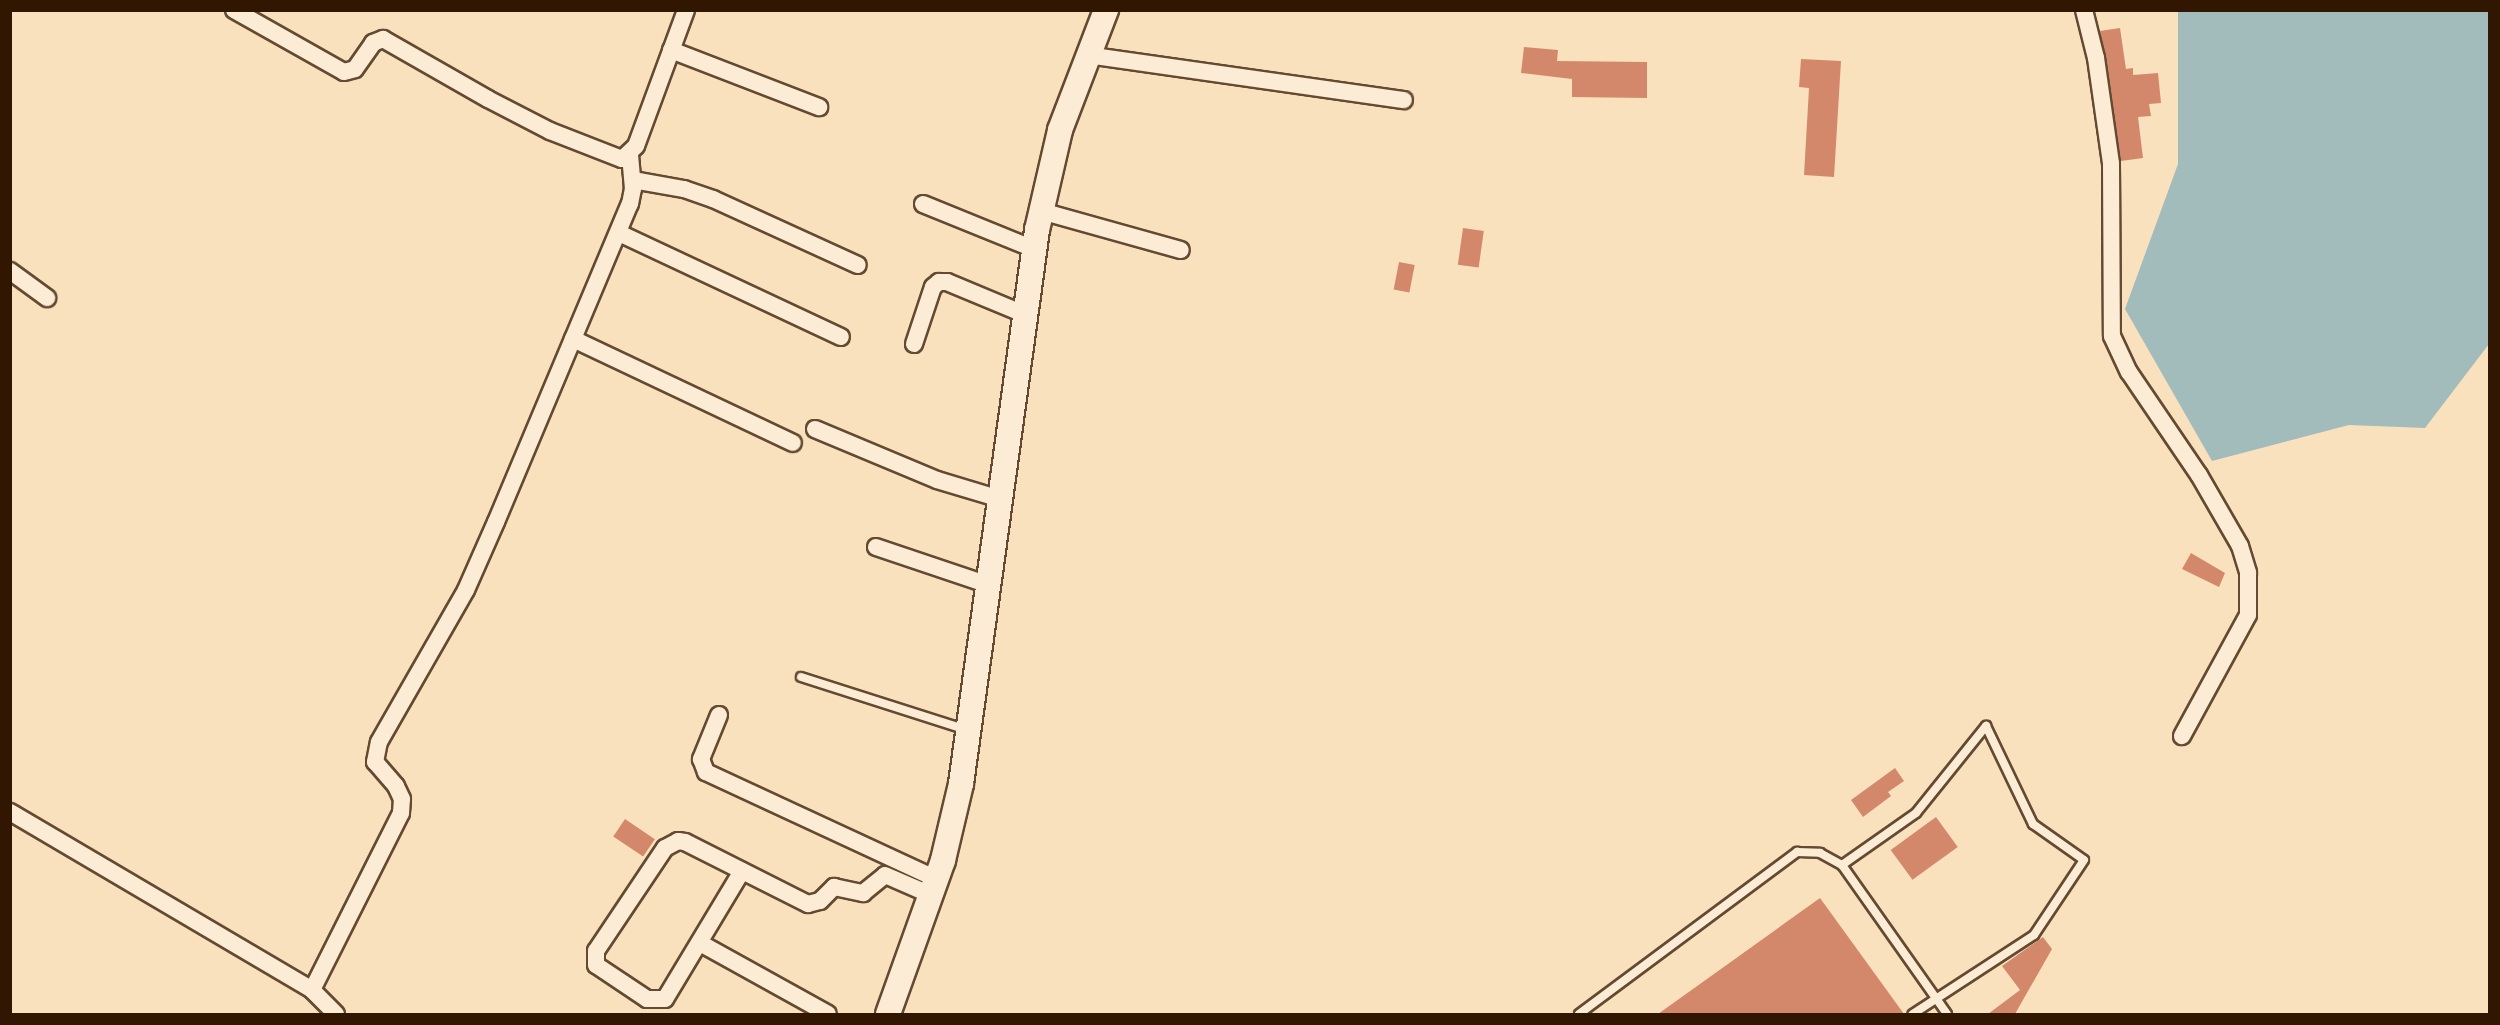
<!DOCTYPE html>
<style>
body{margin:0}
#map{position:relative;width:2500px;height:1025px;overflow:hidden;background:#fae1be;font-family:"IM FELL English",serif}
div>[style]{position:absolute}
.water>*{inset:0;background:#a2bbbb}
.building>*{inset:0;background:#d4886b;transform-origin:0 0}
.roads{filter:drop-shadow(2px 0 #634a30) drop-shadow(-2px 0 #634a30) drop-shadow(0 2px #634a30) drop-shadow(0 -2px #634a30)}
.lane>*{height:8px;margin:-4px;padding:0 4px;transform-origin:4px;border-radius:4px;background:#fcecd5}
.street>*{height:16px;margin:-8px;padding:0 8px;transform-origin:8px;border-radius:8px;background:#fcecd5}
.secondary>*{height:24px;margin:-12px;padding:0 12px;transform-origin:12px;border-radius:12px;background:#fcecd5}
span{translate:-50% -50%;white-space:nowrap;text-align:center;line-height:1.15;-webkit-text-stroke:4.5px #fcecd5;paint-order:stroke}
.frame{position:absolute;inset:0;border:12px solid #311701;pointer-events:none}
</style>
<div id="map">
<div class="water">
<div style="clip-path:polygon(2178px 11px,2489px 11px,2489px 344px,2425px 428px,2349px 425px,2212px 461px,2125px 309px,2178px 164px)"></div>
</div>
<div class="building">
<div style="clip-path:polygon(2120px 28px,2126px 69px,2133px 68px,2133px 75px,2158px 73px,2161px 103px,2149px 104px,2151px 116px,2138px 117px,2143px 158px,2121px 161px,2100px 31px)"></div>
<div style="clip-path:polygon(1524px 47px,1558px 50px,1557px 61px,1647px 62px,1647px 98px,1572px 97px,1572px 79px,1521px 73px)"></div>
<div style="clip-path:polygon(1801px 59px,1841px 61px,1834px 177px,1804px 175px,1809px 88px,1799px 87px)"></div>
<div style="left:1463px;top:228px;width:21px;height:37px;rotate:8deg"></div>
<div style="left:1399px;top:262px;width:16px;height:28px;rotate:11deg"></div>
<div style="clip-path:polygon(2191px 553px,2225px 573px,2219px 587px,2182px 569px)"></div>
<div style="clip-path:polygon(1895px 768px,1904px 781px,1888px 792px,1891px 796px,1863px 817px,1851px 800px)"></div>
<div style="left:1936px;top:817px;width:37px;height:56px;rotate:54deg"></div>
<div style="left:625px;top:819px;width:36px;height:21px;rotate:34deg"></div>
<div style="clip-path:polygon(1820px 898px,1904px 1014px,1658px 1014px)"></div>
<div style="clip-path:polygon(2043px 937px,2052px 949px,2015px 1014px,1988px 1014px,2020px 990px,2002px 966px)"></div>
</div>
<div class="roads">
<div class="lane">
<div style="left:801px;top:677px;width:174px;rotate:17.7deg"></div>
<div style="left:1842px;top:865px;width:90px;rotate:-35.1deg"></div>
<div style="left:1916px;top:813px;width:112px;rotate:-51.2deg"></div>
<div style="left:1986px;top:726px;width:109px;rotate:64.4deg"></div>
<div style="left:2033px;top:824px;width:62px;rotate:35.2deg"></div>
<div style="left:2084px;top:860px;width:90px;rotate:123.7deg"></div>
<div style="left:2034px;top:935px;width:145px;rotate:146.9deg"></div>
<div style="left:1579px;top:1014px;width:272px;rotate:-36.6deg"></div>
<div style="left:1797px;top:852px;width:23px;rotate:2deg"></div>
<div style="left:1820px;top:853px;width:25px;rotate:29deg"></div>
<div style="left:1842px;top:865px;width:182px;rotate:54.8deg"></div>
</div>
<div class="street">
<div style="left:234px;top:10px;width:126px;rotate:29.4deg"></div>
<div style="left:344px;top:72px;width:11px;rotate:-15deg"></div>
<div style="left:355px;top:69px;width:32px;rotate:-55deg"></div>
<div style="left:373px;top:43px;width:11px;rotate:-22deg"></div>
<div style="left:383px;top:39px;width:121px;rotate:29.7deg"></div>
<div style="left:488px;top:99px;width:70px;rotate:27.3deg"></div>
<div style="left:550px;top:131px;width:77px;rotate:21.3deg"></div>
<div style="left:622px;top:159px;width:19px;rotate:-43deg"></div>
<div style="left:636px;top:146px;width:145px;rotate:-69.8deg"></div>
<div style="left:2084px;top:10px;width:49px;rotate:76deg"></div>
<div style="left:2096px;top:58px;width:107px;rotate:81.9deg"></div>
<div style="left:2111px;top:164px;width:172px;rotate:89.7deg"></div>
<div style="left:2112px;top:336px;width:40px;rotate:65deg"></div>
<div style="left:2129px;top:372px;width:125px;rotate:55.8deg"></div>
<div style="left:2199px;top:475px;width:82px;rotate:60deg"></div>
<div style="left:2240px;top:546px;width:28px;rotate:73deg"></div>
<div style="left:2248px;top:573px;width:42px;rotate:90deg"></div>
<div style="left:2248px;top:615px;width:138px;rotate:118.6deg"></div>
<div style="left:671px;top:50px;width:159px;rotate:21.1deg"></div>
<div style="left:1087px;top:55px;width:320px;rotate:8.1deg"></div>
<div style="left:633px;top:180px;width:52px;rotate:10deg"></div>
<div style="left:684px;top:189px;width:31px;rotate:19deg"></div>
<div style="left:713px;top:199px;width:159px;rotate:24.5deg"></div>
<div style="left:923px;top:204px;width:120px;rotate:22.1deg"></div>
<div style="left:1041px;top:211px;width:145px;rotate:15.6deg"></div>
<div style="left:619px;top:233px;width:245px;rotate:25.1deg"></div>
<div style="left:10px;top:271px;width:46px;rotate:36.1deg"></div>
<div style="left:573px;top:339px;width:243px;rotate:25.3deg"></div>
<div style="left:914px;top:344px;width:60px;rotate:-71.6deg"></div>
<div style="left:933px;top:287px;width:8px;rotate:-40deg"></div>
<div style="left:939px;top:282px;width:8px"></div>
<div style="left:947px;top:282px;width:83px;rotate:22.6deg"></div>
<div style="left:815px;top:429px;width:132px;rotate:22.7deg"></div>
<div style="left:937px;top:480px;width:63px;rotate:16.7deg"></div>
<div style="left:876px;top:547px;width:116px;rotate:18.6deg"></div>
<div style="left:719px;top:715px;width:48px;rotate:112.2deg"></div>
<div style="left:701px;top:759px;width:14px;rotate:69deg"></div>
<div style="left:706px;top:772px;width:254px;rotate:24.9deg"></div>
<div style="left:10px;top:812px;width:351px;rotate:30.5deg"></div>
<div style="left:312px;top:990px;width:34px;rotate:45deg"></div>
<div style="left:742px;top:871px;width:149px;rotate:121deg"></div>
<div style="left:665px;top:999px;width:18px;rotate:180deg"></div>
<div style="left:647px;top:999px;width:61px;rotate:-146.3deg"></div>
<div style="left:596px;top:965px;width:14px;rotate:-90deg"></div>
<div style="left:596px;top:951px;width:124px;rotate:-56.2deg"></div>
<div style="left:665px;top:848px;width:15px;rotate:-28deg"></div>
<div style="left:678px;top:841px;width:7px;rotate:8deg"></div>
<div style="left:685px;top:842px;width:138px;rotate:26.8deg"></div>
<div style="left:808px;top:904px;width:12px;rotate:-14deg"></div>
<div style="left:820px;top:901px;width:20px;rotate:-45deg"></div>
<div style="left:834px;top:887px;width:30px;rotate:12deg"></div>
<div style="left:863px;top:893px;width:28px;rotate:-39deg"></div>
<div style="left:885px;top:875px;width:50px;rotate:23.5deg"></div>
<div style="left:700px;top:943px;width:146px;rotate:29deg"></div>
<div style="left:312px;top:990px;width:198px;rotate:-63.3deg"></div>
<div style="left:401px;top:813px;width:14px;rotate:-86deg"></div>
<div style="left:402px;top:799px;width:14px;rotate:-115deg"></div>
<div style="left:396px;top:786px;width:32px;rotate:-131deg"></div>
<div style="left:375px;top:762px;width:20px;rotate:-79deg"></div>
<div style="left:379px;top:742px;width:175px;rotate:-60.2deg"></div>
<div style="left:466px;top:590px;width:74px;rotate:-66.2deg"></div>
<div style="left:496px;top:522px;width:345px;rotate:-67.2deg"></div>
<div style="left:630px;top:204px;width:15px;rotate:-79deg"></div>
<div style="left:633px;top:189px;width:34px;rotate:-95deg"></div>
</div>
<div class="secondary">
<div style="left:888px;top:1014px;width:164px;rotate:-70.3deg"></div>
<div style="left:943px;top:860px;width:78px;rotate:-76.7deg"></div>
<div style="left:961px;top:784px;width:559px;rotate:-82.19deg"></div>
<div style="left:1037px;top:230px;width:103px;rotate:-77deg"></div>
<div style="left:1060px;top:130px;width:129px;rotate:-69deg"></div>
</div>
</div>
<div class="frame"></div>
</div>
